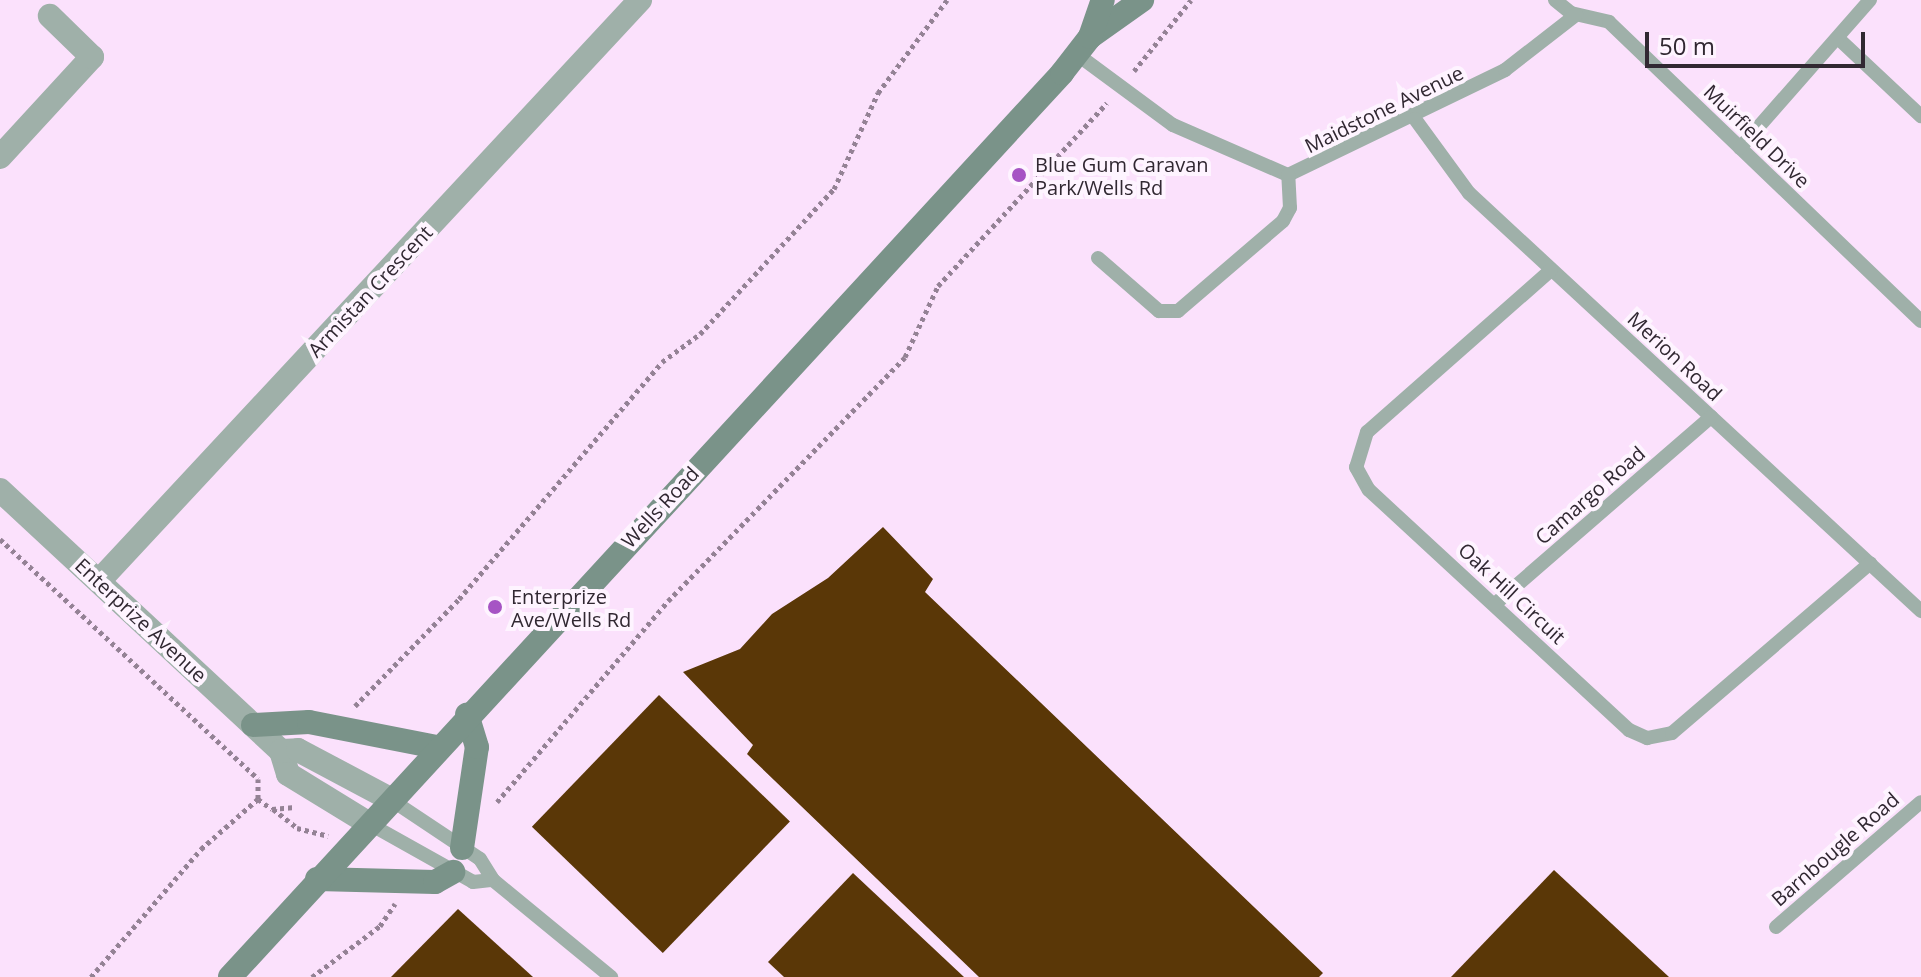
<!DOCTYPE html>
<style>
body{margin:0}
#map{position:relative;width:1921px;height:977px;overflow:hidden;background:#fbe1fc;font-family:"Open Sans",sans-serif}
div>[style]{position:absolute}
.building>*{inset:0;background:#5a3707;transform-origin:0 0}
.path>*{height:5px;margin-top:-2.5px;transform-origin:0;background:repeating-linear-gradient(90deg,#948295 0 4px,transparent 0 8px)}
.service>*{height:14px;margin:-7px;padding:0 7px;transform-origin:7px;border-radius:7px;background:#9fb0a9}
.minor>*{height:24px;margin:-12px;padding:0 12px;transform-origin:12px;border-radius:12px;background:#9fb0a9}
.secondary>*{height:24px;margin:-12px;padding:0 12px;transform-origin:12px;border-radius:12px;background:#7a9389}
.dots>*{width:22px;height:22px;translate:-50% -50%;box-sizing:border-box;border:4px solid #fef4ff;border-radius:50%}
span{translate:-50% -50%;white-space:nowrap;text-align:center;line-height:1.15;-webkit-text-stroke:8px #fef4ff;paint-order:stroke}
.street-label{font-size:20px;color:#312832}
.poi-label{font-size:20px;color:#312832}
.left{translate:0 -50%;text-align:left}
.scale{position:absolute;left:1645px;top:32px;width:220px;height:36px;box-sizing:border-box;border:4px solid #312832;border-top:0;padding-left:10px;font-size:24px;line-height:28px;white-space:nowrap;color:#312832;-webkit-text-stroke:6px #fef4ff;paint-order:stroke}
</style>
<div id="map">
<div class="building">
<div style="clip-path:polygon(883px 527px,933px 579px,925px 592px,1323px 973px,1319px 977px,979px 977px,747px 754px,753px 745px,683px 672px,740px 649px,772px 614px,828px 578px)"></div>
<div style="left:659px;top:695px;width:182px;height:183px;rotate:44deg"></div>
<div style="clip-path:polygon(1554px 870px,1669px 977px,1451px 977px)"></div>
<div style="clip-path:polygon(853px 873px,964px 977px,784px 977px,768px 962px)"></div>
<div style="clip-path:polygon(458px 909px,533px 977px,391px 977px)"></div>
</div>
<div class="path">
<div style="left:1134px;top:71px;width:91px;rotate:-51.2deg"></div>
<div style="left:0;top:539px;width:352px;rotate:42.9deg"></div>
<div style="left:258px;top:779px;width:20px;rotate:90deg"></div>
<div style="left:355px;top:706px;width:149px;rotate:-45.8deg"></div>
<div style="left:459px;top:599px;width:312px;rotate:-49.4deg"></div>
<div style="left:662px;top:362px;width:47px;rotate:-36.4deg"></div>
<div style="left:700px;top:334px;width:197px;rotate:-47.3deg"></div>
<div style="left:834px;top:189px;width:106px;rotate:-65.4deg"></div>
<div style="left:878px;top:93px;width:116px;rotate:-53.4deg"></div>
<div style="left:497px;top:802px;width:264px;rotate:-49.6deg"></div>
<div style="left:668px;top:601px;width:340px;rotate:-45.8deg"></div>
<div style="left:905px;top:357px;width:78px;rotate:-65.1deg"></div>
<div style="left:938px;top:286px;width:249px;rotate:-47.3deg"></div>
<div style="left:273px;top:809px;width:31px;rotate:38deg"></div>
<div style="left:297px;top:828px;width:32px;rotate:14deg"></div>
<div style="left:91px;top:977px;width:169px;rotate:-49.3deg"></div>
<div style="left:201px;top:849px;width:76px;rotate:-41.3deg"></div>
<div style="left:258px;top:799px;width:17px;rotate:36deg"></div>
<div style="left:272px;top:809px;width:23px;rotate:-5deg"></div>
<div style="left:312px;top:977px;width:85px;rotate:-36.9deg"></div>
<div style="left:380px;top:926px;width:27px;rotate:-56deg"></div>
</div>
<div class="service">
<div style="left:1555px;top:0;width:21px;rotate:39deg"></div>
<div style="left:1571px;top:13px;width:39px;rotate:13deg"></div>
<div style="left:1609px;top:22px;width:432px;rotate:43.8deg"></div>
<div style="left:1841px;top:41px;width:110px;rotate:43.2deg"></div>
<div style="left:1078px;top:55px;width:118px;rotate:36.4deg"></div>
<div style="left:1173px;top:125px;width:125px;rotate:23.5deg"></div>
<div style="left:1288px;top:175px;width:241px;rotate:-25.8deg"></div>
<div style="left:1505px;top:70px;width:90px;rotate:-37.8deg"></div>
<div style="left:1415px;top:119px;width:92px;rotate:53.9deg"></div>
<div style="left:1469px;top:193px;width:616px;rotate:42.76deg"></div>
<div style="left:1740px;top:148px;width:197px;rotate:-48.7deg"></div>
<div style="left:1098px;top:258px;width:81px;rotate:41deg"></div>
<div style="left:1159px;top:311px;width:19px"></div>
<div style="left:1178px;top:311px;width:138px;rotate:-40.6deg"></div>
<div style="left:1283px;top:221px;width:15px;rotate:-62deg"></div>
<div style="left:1290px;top:208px;width:33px;rotate:-93deg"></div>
<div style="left:1551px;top:270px;width:245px;rotate:138.6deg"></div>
<div style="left:1367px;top:432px;width:37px;rotate:107deg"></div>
<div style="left:1356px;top:467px;width:26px;rotate:61deg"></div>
<div style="left:1369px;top:490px;width:354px;rotate:42.7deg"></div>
<div style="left:1629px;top:730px;width:20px;rotate:24deg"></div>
<div style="left:1647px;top:738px;width:25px;rotate:-11deg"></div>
<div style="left:1672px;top:733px;width:261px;rotate:-40.6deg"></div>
<div style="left:1495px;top:604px;width:286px;rotate:-40.9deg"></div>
<div style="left:390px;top:799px;width:108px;rotate:33.7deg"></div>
<div style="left:480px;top:859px;width:25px;rotate:58deg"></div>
<div style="left:493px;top:880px;width:153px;rotate:39.4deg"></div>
<div style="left:368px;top:823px;width:120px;rotate:29.3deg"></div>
<div style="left:473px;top:882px;width:20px;rotate:-6deg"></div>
<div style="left:1776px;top:927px;width:191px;rotate:-40.8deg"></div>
</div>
<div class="minor">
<div style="left:0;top:157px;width:136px;rotate:-47.4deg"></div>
<div style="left:92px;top:57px;width:59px;rotate:-135.7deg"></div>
<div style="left:0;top:490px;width:384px;rotate:42.9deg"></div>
<div style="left:281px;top:751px;width:24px;rotate:73deg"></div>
<div style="left:288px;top:774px;width:94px;rotate:31.5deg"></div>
<div style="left:99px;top:581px;width:794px;rotate:-47.04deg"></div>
<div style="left:281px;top:751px;width:17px;rotate:-3deg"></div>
<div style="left:298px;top:750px;width:104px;rotate:28deg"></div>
</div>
<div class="secondary">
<div style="left:1090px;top:37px;width:64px;rotate:-35.4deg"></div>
<div style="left:253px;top:725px;width:56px;rotate:-3.1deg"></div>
<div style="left:309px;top:722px;width:130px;rotate:11.1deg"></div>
<div style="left:462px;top:848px;width:102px;rotate:-81.6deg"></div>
<div style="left:477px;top:747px;width:34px;rotate:-107deg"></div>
<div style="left:317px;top:879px;width:118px;rotate:1.5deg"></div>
<div style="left:435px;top:882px;width:21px;rotate:-29deg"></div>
<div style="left:230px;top:977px;width:1229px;rotate:-47.37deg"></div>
<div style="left:1062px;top:73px;width:46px;rotate:-52.1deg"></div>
<div style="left:1090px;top:37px;width:39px;rotate:-71deg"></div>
</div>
<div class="dots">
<div style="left:1019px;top:175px;background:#a654c4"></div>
<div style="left:495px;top:607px;background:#a654c4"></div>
</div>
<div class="street-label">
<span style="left:1384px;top:109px;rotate:-26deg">Maidstone Avenue</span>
<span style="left:1757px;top:136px;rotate:44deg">Muirfield Drive</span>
<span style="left:370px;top:291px;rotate:-47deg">Armistan Crescent</span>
<span style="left:1675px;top:356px;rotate:43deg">Merion Road</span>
<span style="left:1590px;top:495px;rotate:-41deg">Camargo Road</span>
<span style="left:660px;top:507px;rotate:-47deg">Wells Road</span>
<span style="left:1512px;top:593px;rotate:43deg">Oak Hill Circuit</span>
<span style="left:141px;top:620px;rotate:43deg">Enterprize Avenue</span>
<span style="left:1835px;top:849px;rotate:-41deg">Barnbougle Road</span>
</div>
<div class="poi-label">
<span class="left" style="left:1035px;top:176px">Blue Gum Caravan<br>Park/Wells Rd</span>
<span class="left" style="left:511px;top:608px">Enterprize<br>Ave/Wells Rd</span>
</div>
<div class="scale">50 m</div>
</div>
